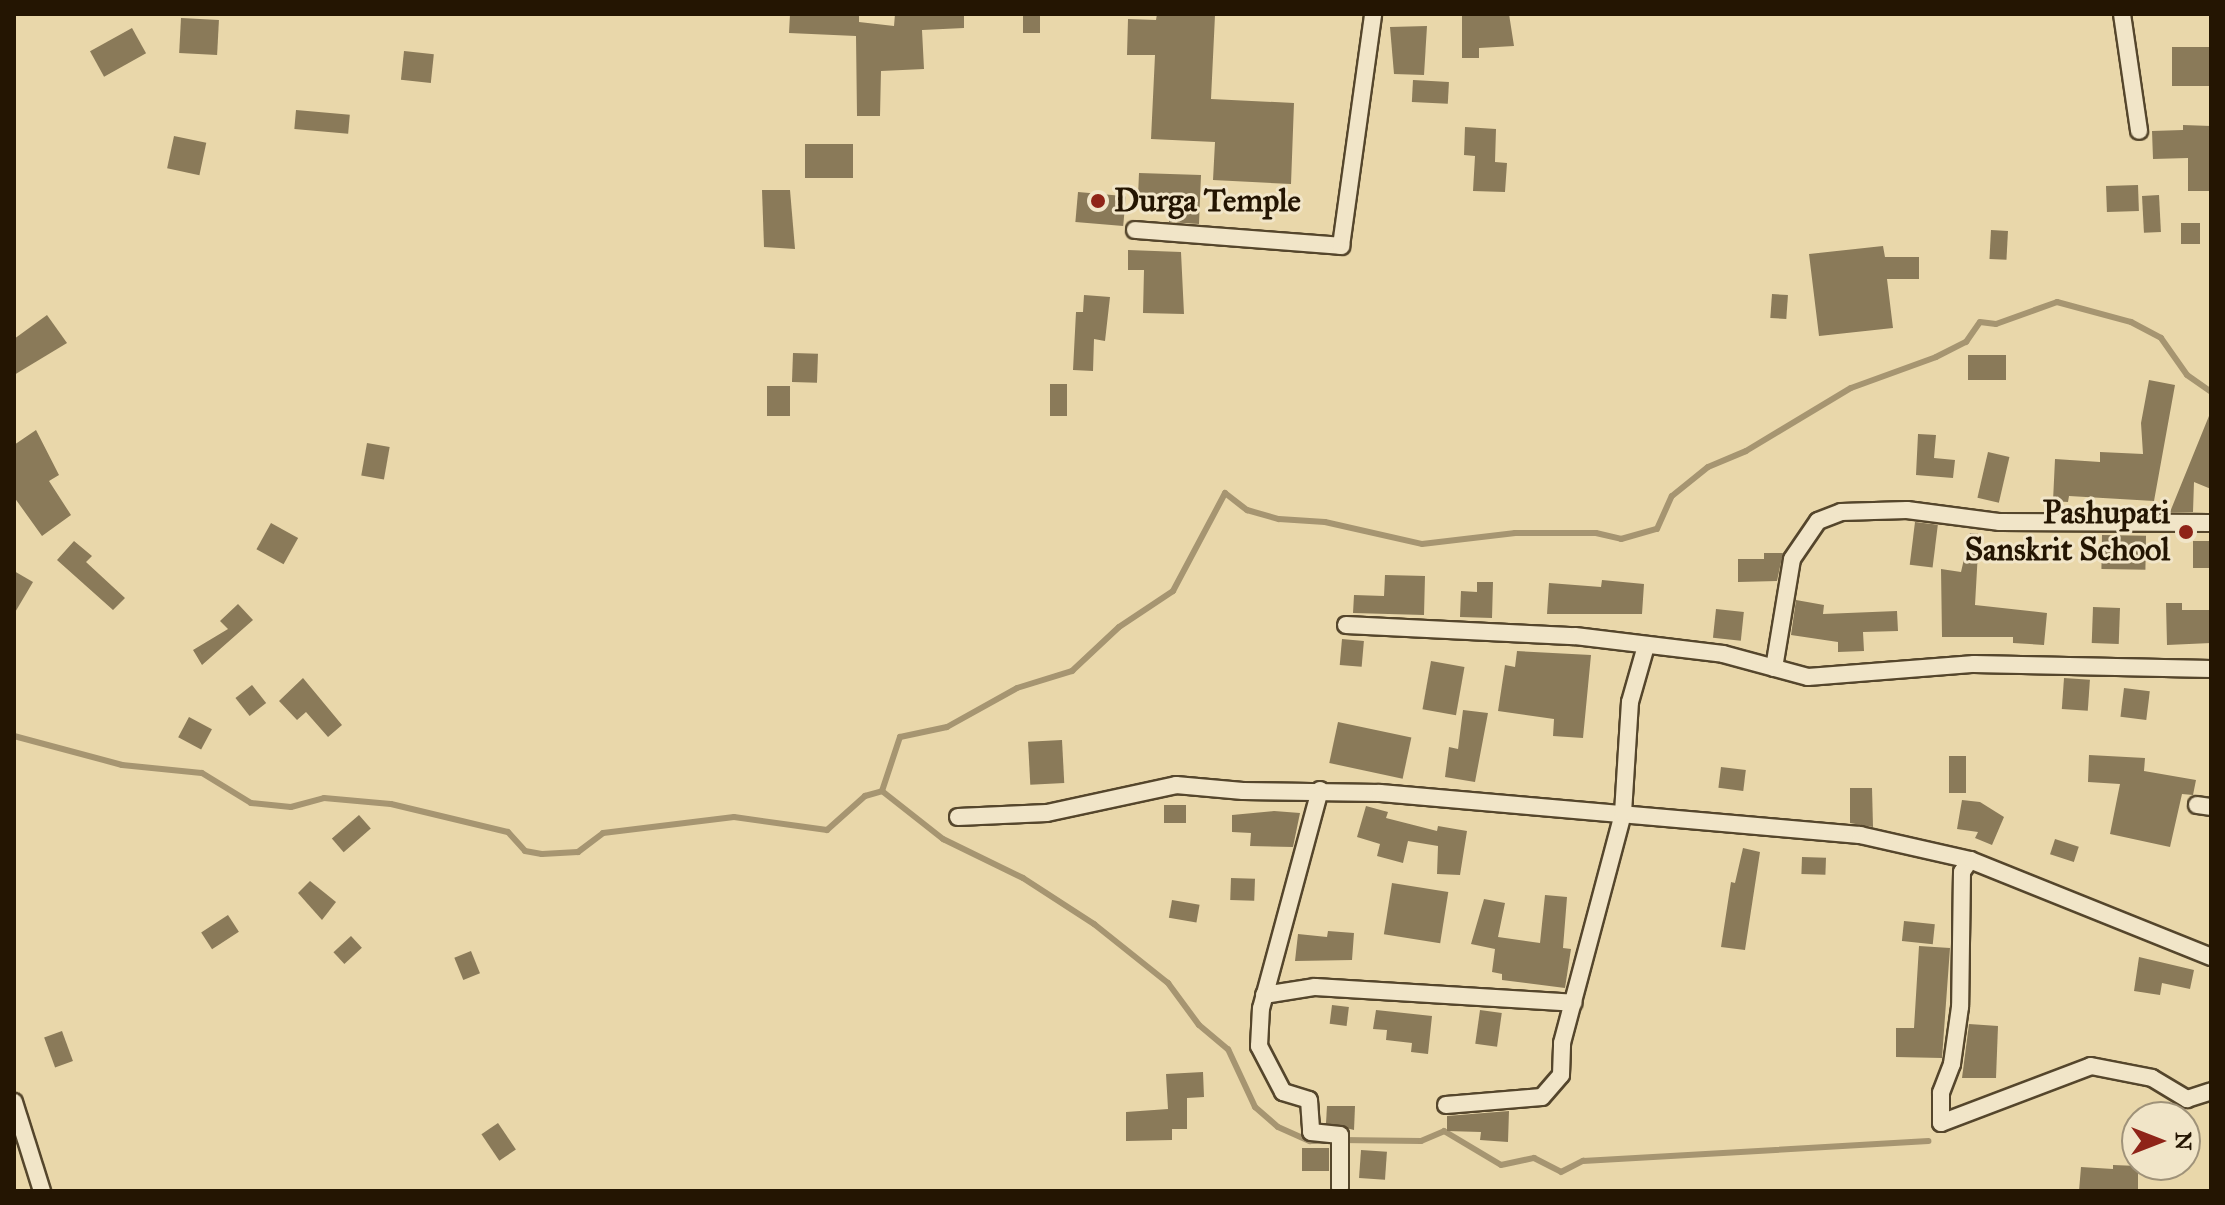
<!DOCTYPE html>
<style>
body{margin:0}
#map{position:relative;width:2225px;height:1205px;overflow:hidden;background:#e9d7aa;font-family:"IM FELL Great Primer",serif}
div>[style]{position:absolute}
.stream>*{height:6px;margin:-3px;padding:0 3px;transform-origin:3px;border-radius:3px;background:#a69571}
.building>*{inset:0;background:#8a7a59;transform-origin:0 0}
.roads{filter:drop-shadow(2px 0 #55462c) drop-shadow(-2px 0 #55462c) drop-shadow(0 2px #55462c) drop-shadow(0 -2px #55462c)}
.minor>*{height:16px;margin:-8px;padding:0 8px;transform-origin:8px;border-radius:8px;background:#f1e5c8}
.dots>*{width:22px;height:22px;translate:-50% -50%;box-sizing:border-box;border:4px solid #f1e5c8;border-radius:50%}
span{translate:-50% -50%;white-space:nowrap;text-align:center;line-height:1.15;-webkit-text-stroke:6px #f1e5c8;paint-order:stroke}
.poi-label{font-size:32px;color:#241502;font-weight:700}
.left{translate:0 -50%;text-align:left}
.right{translate:-100% -50%;text-align:right}
.frame{position:absolute;inset:0;border:16px solid #241502;pointer-events:none}
.north{position:absolute;left:2121px;top:1101px;width:80px;height:80px;box-sizing:border-box;background:#f1e5c8;border:2px solid #9f9279;border-radius:50%;rotate:90deg;font-size:22px;font-weight:700;line-height:32px;text-align:center;color:#241502}
.north::after{content:'';display:block;margin:auto;width:28px;height:36px;background:#8f2418;clip-path:polygon(50% 0,100% 100%,50% 72%,0 100%)}
</style>
<div id="map">
<div class="stream">
<div style="left:14px;top:736px;width:112px;rotate:15deg"></div>
<div style="left:122px;top:765px;width:80px;rotate:5.7deg"></div>
<div style="left:202px;top:773px;width:57px;rotate:31.5deg"></div>
<div style="left:251px;top:803px;width:40px;rotate:5.7deg"></div>
<div style="left:291px;top:807px;width:34px;rotate:-15deg"></div>
<div style="left:324px;top:798px;width:67px;rotate:5.1deg"></div>
<div style="left:391px;top:804px;width:120px;rotate:13.5deg"></div>
<div style="left:508px;top:832px;width:25px;rotate:48deg"></div>
<div style="left:525px;top:851px;width:17px;rotate:10deg"></div>
<div style="left:542px;top:854px;width:36px;rotate:-3deg"></div>
<div style="left:578px;top:852px;width:31px;rotate:-37deg"></div>
<div style="left:603px;top:833px;width:132px;rotate:-7deg"></div>
<div style="left:734px;top:817px;width:94px;rotate:8deg"></div>
<div style="left:827px;top:830px;width:51px;rotate:-41.8deg"></div>
<div style="left:865px;top:796px;width:18px;rotate:-16deg"></div>
<div style="left:882px;top:791px;width:57px;rotate:-71.6deg"></div>
<div style="left:900px;top:737px;width:48px;rotate:-12deg"></div>
<div style="left:947px;top:727px;width:80px;rotate:-29.1deg"></div>
<div style="left:1017px;top:688px;width:58px;rotate:-17.2deg"></div>
<div style="left:1072px;top:671px;width:64px;rotate:-43.1deg"></div>
<div style="left:1119px;top:627px;width:65px;rotate:-33.7deg"></div>
<div style="left:1173px;top:591px;width:111px;rotate:-62deg"></div>
<div style="left:1225px;top:493px;width:28px;rotate:38deg"></div>
<div style="left:1247px;top:510px;width:33px;rotate:16deg"></div>
<div style="left:1279px;top:519px;width:46px;rotate:3.7deg"></div>
<div style="left:1325px;top:522px;width:99px;rotate:12.8deg"></div>
<div style="left:1422px;top:544px;width:94px;rotate:-6.7deg"></div>
<div style="left:1515px;top:533px;width:81px"></div>
<div style="left:1596px;top:533px;width:26px;rotate:13deg"></div>
<div style="left:1621px;top:539px;width:37px;rotate:-16deg"></div>
<div style="left:1657px;top:529px;width:36px;rotate:-66deg"></div>
<div style="left:1672px;top:496px;width:46px;rotate:-38.9deg"></div>
<div style="left:1708px;top:467px;width:41px;rotate:-22.8deg"></div>
<div style="left:1746px;top:451px;width:122px;rotate:-31deg"></div>
<div style="left:1851px;top:388px;width:90px;rotate:-20deg"></div>
<div style="left:1936px;top:357px;width:34px;rotate:-27deg"></div>
<div style="left:1966px;top:342px;width:24px;rotate:-55deg"></div>
<div style="left:1980px;top:322px;width:16px;rotate:7deg"></div>
<div style="left:1996px;top:324px;width:65px;rotate:-19.8deg"></div>
<div style="left:2057px;top:302px;width:77px;rotate:15.1deg"></div>
<div style="left:2131px;top:322px;width:34px;rotate:28deg"></div>
<div style="left:2161px;top:338px;width:45px;rotate:54.9deg"></div>
<div style="left:2187px;top:375px;width:29px;rotate:35deg"></div>
<div style="left:882px;top:791px;width:78px;rotate:38.2deg"></div>
<div style="left:943px;top:839px;width:89px;rotate:26deg"></div>
<div style="left:1023px;top:878px;width:85px;rotate:32.9deg"></div>
<div style="left:1094px;top:924px;width:95px;rotate:38.6deg"></div>
<div style="left:1168px;top:983px;width:52px;rotate:53.6deg"></div>
<div style="left:1199px;top:1025px;width:38px;rotate:40deg"></div>
<div style="left:1228px;top:1049px;width:64px;rotate:65deg"></div>
<div style="left:1255px;top:1107px;width:30px;rotate:41deg"></div>
<div style="left:1278px;top:1127px;width:35px;rotate:24deg"></div>
<div style="left:1310px;top:1141px;width:15px"></div>
<div style="left:1340px;top:1140px;width:81px;rotate:0.7deg"></div>
<div style="left:1421px;top:1141px;width:25px;rotate:-23deg"></div>
<div style="left:1444px;top:1131px;width:66px;rotate:30.8deg"></div>
<div style="left:1501px;top:1165px;width:34px;rotate:-12deg"></div>
<div style="left:1534px;top:1158px;width:30px;rotate:27deg"></div>
<div style="left:1561px;top:1172px;width:25px;rotate:-27deg"></div>
<div style="left:1583px;top:1161px;width:346px;rotate:-3.3deg"></div>
</div>
<div class="building">
<div style="clip-path:polygon(790px 14px,859px 14px,859px 22px,894px 26px,895px 14px,964px 14px,964px 28px,922px 30px,924px 69px,881px 71px,880px 116px,857px 116px,856px 36px,789px 33px)"></div>
<div style="left:1023px;top:14px;width:17px;height:19px"></div>
<div style="clip-path:polygon(1157px 14px,1215px 15px,1211px 99px,1294px 103px,1291px 184px,1213px 180px,1215px 142px,1151px 139px,1155px 55px,1127px 55px,1128px 19px,1156px 20px)"></div>
<div style="clip-path:polygon(1462px 14px,1509px 14px,1514px 46px,1479px 48px,1479px 58px,1462px 58px)"></div>
<div style="left:181px;top:18px;width:38px;height:35px;rotate:3deg"></div>
<div style="clip-path:polygon(1427px 26px,1424px 75px,1394px 74px,1390px 27px)"></div>
<div style="left:132px;top:28px;width:29px;height:48px;rotate:61deg"></div>
<div style="left:2172px;top:47px;width:39px;height:39px"></div>
<div style="left:404px;top:51px;width:30px;height:29px;rotate:6deg"></div>
<div style="left:1413px;top:80px;width:36px;height:22px;rotate:3deg"></div>
<div style="left:296px;top:110px;width:54px;height:19px;rotate:5deg"></div>
<div style="clip-path:polygon(2183px 125px,2211px 126px,2211px 191px,2188px 191px,2188px 158px,2153px 159px,2152px 131px,2183px 130px)"></div>
<div style="clip-path:polygon(1465px 127px,1496px 129px,1495px 162px,1507px 163px,1505px 192px,1473px 191px,1475px 156px,1464px 155px)"></div>
<div style="left:174px;top:136px;width:33px;height:33px;rotate:12deg"></div>
<div style="left:805px;top:144px;width:48px;height:34px"></div>
<div style="clip-path:polygon(1139px 173px,1201px 175px,1199px 224px,1169px 222px,1169px 197px,1138px 196px)"></div>
<div style="left:2138px;top:185px;width:26px;height:32px;rotate:88deg"></div>
<div style="clip-path:polygon(762px 190px,790px 190px,795px 249px,764px 247px)"></div>
<div style="left:1078px;top:192px;width:48px;height:30px;rotate:5deg"></div>
<div style="left:2159px;top:195px;width:37px;height:17px;rotate:87deg"></div>
<div style="left:2181px;top:223px;width:19px;height:21px"></div>
<div style="left:1991px;top:230px;width:17px;height:29px;rotate:3deg"></div>
<div style="clip-path:polygon(1883px 246px,1885px 257px,1919px 257px,1919px 279px,1887px 279px,1893px 328px,1819px 336px,1809px 254px)"></div>
<div style="clip-path:polygon(1128px 250px,1181px 252px,1184px 314px,1143px 313px,1144px 270px,1128px 270px)"></div>
<div style="left:1772px;top:294px;width:16px;height:24px;rotate:4deg"></div>
<div style="clip-path:polygon(1084px 295px,1110px 297px,1105px 341px,1094px 339px,1093px 371px,1073px 370px,1076px 312px,1083px 312px)"></div>
<div style="clip-path:polygon(47px 315px,67px 343px,14px 375px,14px 339px)"></div>
<div style="left:793px;top:353px;width:25px;height:29px;rotate:2deg"></div>
<div style="left:1968px;top:355px;width:38px;height:25px"></div>
<div style="clip-path:polygon(2149px 380px,2175px 385px,2154px 501px,2069px 496px,2068px 502px,2053px 501px,2055px 459px,2100px 462px,2100px 452px,2143px 454px,2141px 423px)"></div>
<div style="left:1050px;top:384px;width:17px;height:32px"></div>
<div style="left:767px;top:386px;width:23px;height:30px"></div>
<div style="clip-path:polygon(2211px 411px,2211px 489px,2194px 482px,2193px 512px,2170px 512px)"></div>
<div style="clip-path:polygon(36px 430px,59px 475px,49px 481px,71px 515px,42px 536px,14px 497px,14px 445px)"></div>
<div style="clip-path:polygon(1918px 434px,1936px 435px,1934px 458px,1955px 460px,1953px 478px,1916px 475px)"></div>
<div style="left:367px;top:443px;width:23px;height:33px;rotate:10deg"></div>
<div style="left:1988px;top:452px;width:22px;height:47px;rotate:13deg"></div>
<div style="left:1915px;top:522px;width:23px;height:43px;rotate:7deg"></div>
<div style="left:271px;top:523px;width:31px;height:30px;rotate:29deg"></div>
<div style="clip-path:polygon(1970px 533px,1979px 534px,1975px 605px,2047px 613px,2044px 645px,2013px 643px,2013px 637px,1942px 637px,1941px 569px,1961px 572px)"></div>
<div style="left:2102px;top:535px;width:44px;height:34px;rotate:1deg"></div>
<div style="clip-path:polygon(74px 541px,92px 556px,86px 562px,125px 598px,113px 610px,57px 560px)"></div>
<div style="left:2193px;top:541px;width:18px;height:27px"></div>
<div style="clip-path:polygon(1764px 553px,1783px 553px,1777px 581px,1738px 582px,1738px 559px,1764px 559px)"></div>
<div style="clip-path:polygon(14px 571px,33px 582px,14px 614px)"></div>
<div style="clip-path:polygon(1385px 575px,1425px 576px,1424px 615px,1353px 613px,1354px 595px,1384px 596px)"></div>
<div style="clip-path:polygon(1602px 580px,1644px 584px,1642px 614px,1547px 614px,1549px 583px,1601px 587px)"></div>
<div style="clip-path:polygon(1477px 582px,1493px 582px,1492px 618px,1460px 617px,1461px 591px,1477px 592px)"></div>
<div style="clip-path:polygon(1796px 600px,1824px 605px,1823px 614px,1897px 611px,1898px 631px,1863px 632px,1864px 651px,1838px 652px,1838px 642px,1791px 635px)"></div>
<div style="clip-path:polygon(2166px 603px,2182px 603px,2182px 610px,2211px 610px,2211px 643px,2167px 645px)"></div>
<div style="clip-path:polygon(238px 604px,253px 620px,202px 665px,193px 650px,228px 629px,220px 621px)"></div>
<div style="left:2093px;top:607px;width:27px;height:36px;rotate:2deg"></div>
<div style="left:1716px;top:609px;width:28px;height:29px;rotate:6deg"></div>
<div style="left:1342px;top:639px;width:22px;height:26px;rotate:5deg"></div>
<div style="clip-path:polygon(1517px 651px,1591px 655px,1583px 738px,1553px 736px,1554px 719px,1498px 711px,1505px 665px,1515px 667px)"></div>
<div style="left:1431px;top:661px;width:34px;height:49px;rotate:10deg"></div>
<div style="clip-path:polygon(303px 678px,342px 725px,328px 737px,306px 712px,297px 720px,279px 701px)"></div>
<div style="left:2064px;top:678px;width:26px;height:31px;rotate:4deg"></div>
<div style="left:252px;top:685px;width:23px;height:21px;rotate:52deg"></div>
<div style="left:2124px;top:688px;width:26px;height:29px;rotate:7deg"></div>
<div style="clip-path:polygon(1463px 710px,1488px 713px,1475px 782px,1445px 777px,1449px 747px,1458px 749px)"></div>
<div style="left:189px;top:717px;width:26px;height:23px;rotate:28deg"></div>
<div style="left:1338px;top:722px;width:75px;height:42px;rotate:12deg"></div>
<div style="left:1062px;top:740px;width:43px;height:34px;rotate:87deg"></div>
<div style="clip-path:polygon(2089px 755px,2145px 758px,2144px 771px,2196px 780px,2193px 795px,2182px 794px,2170px 847px,2110px 834px,2120px 784px,2088px 782px)"></div>
<div style="left:1949px;top:756px;width:17px;height:37px"></div>
<div style="left:1721px;top:767px;width:25px;height:21px;rotate:7deg"></div>
<div style="clip-path:polygon(1850px 788px,1872px 788px,1873px 827px,1850px 823px)"></div>
<div style="clip-path:polygon(1962px 800px,1980px 802px,2004px 817px,1992px 845px,1975px 838px,1978px 832px,1957px 829px)"></div>
<div style="left:1164px;top:805px;width:22px;height:18px"></div>
<div style="clip-path:polygon(1366px 806px,1388px 812px,1386px 818px,1437px 831px,1438px 826px,1467px 831px,1460px 875px,1437px 874px,1438px 846px,1408px 841px,1403px 863px,1377px 856px,1380px 844px,1357px 837px)"></div>
<div style="clip-path:polygon(1274px 811px,1300px 813px,1293px 847px,1250px 846px,1251px 833px,1232px 832px,1232px 815px)"></div>
<div style="left:359px;top:815px;width:18px;height:36px;rotate:49deg"></div>
<div style="left:2055px;top:839px;width:25px;height:16px;rotate:18deg"></div>
<div style="clip-path:polygon(1743px 848px,1760px 852px,1745px 950px,1721px 947px,1731px 882px,1735px 883px)"></div>
<div style="left:1802px;top:857px;width:24px;height:17px;rotate:2deg"></div>
<div style="left:1231px;top:878px;width:24px;height:22px;rotate:2deg"></div>
<div style="clip-path:polygon(310px 881px,336px 902px,322px 920px,298px 893px)"></div>
<div style="left:1392px;top:883px;width:57px;height:52px;rotate:9deg"></div>
<div style="clip-path:polygon(1545px 895px,1567px 897px,1563px 948px,1571px 949px,1565px 988px,1502px 980px,1502px 974px,1492px 972px,1495px 949px,1471px 944px,1484px 899px,1505px 903px,1498px 937px,1540px 943px)"></div>
<div style="left:1172px;top:900px;width:28px;height:18px;rotate:10deg"></div>
<div style="left:228px;top:915px;width:20px;height:32px;rotate:57deg"></div>
<div style="left:1904px;top:921px;width:31px;height:20px;rotate:6deg"></div>
<div style="clip-path:polygon(1328px 931px,1354px 933px,1352px 960px,1295px 961px,1298px 934px,1327px 937px)"></div>
<div style="left:351px;top:936px;width:16px;height:24px;rotate:47deg"></div>
<div style="clip-path:polygon(1919px 946px,1950px 948px,1942px 1058px,1896px 1057px,1896px 1028px,1914px 1028px)"></div>
<div style="left:471px;top:951px;width:24px;height:18px;rotate:68deg"></div>
<div style="clip-path:polygon(2139px 957px,2194px 970px,2190px 989px,2162px 983px,2160px 995px,2134px 991px)"></div>
<div style="left:1332px;top:1005px;width:17px;height:19px;rotate:7deg"></div>
<div style="clip-path:polygon(1376px 1010px,1432px 1016px,1428px 1054px,1411px 1052px,1412px 1043px,1386px 1040px,1387px 1030px,1373px 1029px)"></div>
<div style="left:1480px;top:1010px;width:22px;height:34px;rotate:8deg"></div>
<div style="clip-path:polygon(1969px 1024px,1998px 1026px,1996px 1078px,1962px 1078px)"></div>
<div style="left:62px;top:1031px;width:32px;height:19px;rotate:70deg"></div>
<div style="clip-path:polygon(1203px 1072px,1204px 1097px,1187px 1098px,1187px 1129px,1172px 1129px,1172px 1140px,1126px 1141px,1126px 1112px,1168px 1109px,1166px 1074px)"></div>
<div style="clip-path:polygon(1327px 1106px,1355px 1106px,1354px 1130px,1326px 1123px)"></div>
<div style="clip-path:polygon(1509px 1111px,1508px 1142px,1480px 1140px,1481px 1132px,1447px 1131px,1447px 1116px)"></div>
<div style="left:498px;top:1123px;width:32px;height:20px;rotate:56deg"></div>
<div style="left:1329px;top:1148px;width:23px;height:27px;rotate:90deg"></div>
<div style="left:1361px;top:1150px;width:26px;height:28px;rotate:4deg"></div>
<div style="clip-path:polygon(2113px 1165px,2138px 1166px,2138px 1191px,2079px 1191px,2081px 1167px,2113px 1169px)"></div>
</div>
<div class="roads">
<div class="minor">
<div style="left:2122px;top:14px;width:118px;rotate:81.7deg"></div>
<div style="left:1135px;top:230px;width:207px;rotate:4.4deg"></div>
<div style="left:1341px;top:246px;width:234px;rotate:-82.1deg"></div>
<div style="left:1346px;top:625px;width:229px;rotate:2.8deg"></div>
<div style="left:1575px;top:636px;width:149px;rotate:6.9deg"></div>
<div style="left:1723px;top:654px;width:88px;rotate:15.1deg"></div>
<div style="left:1808px;top:677px;width:167px;rotate:-4.5deg"></div>
<div style="left:1974px;top:664px;width:237px;rotate:1.2deg"></div>
<div style="left:1774px;top:668px;width:110px;rotate:-80.6deg"></div>
<div style="left:1792px;top:559px;width:46px;rotate:-55.6deg"></div>
<div style="left:1818px;top:521px;width:25px;rotate:-21deg"></div>
<div style="left:1841px;top:512px;width:66px;rotate:-1.7deg"></div>
<div style="left:1907px;top:510px;width:94px;rotate:7.4deg"></div>
<div style="left:2000px;top:522px;width:211px;rotate:0.3deg"></div>
<div style="left:1320px;top:790px;width:226px;rotate:105.1deg"></div>
<div style="left:1261px;top:1008px;width:38px;rotate:93deg"></div>
<div style="left:1259px;top:1046px;width:52px;rotate:62.4deg"></div>
<div style="left:1283px;top:1092px;width:27px;rotate:17deg"></div>
<div style="left:1309px;top:1100px;width:32px;rotate:86deg"></div>
<div style="left:1311px;top:1132px;width:29px;rotate:6deg"></div>
<div style="left:1340px;top:1135px;width:53px;rotate:90deg"></div>
<div style="left:2197px;top:805px;width:14px;rotate:8deg"></div>
<div style="left:958px;top:817px;width:89px;rotate:-2.6deg"></div>
<div style="left:1047px;top:813px;width:132px;rotate:-12.2deg"></div>
<div style="left:1176px;top:785px;width:67px;rotate:5.1deg"></div>
<div style="left:1243px;top:791px;width:137px;rotate:0.8deg"></div>
<div style="left:1380px;top:793px;width:482px;rotate:5deg"></div>
<div style="left:1860px;top:835px;width:113px;rotate:12.8deg"></div>
<div style="left:1970px;top:860px;width:260px;rotate:21.9deg"></div>
<div style="left:1970px;top:860px;width:14px;rotate:124deg"></div>
<div style="left:1962px;top:872px;width:135px;rotate:90.8deg"></div>
<div style="left:1960px;top:1007px;width:58px;rotate:98deg"></div>
<div style="left:1952px;top:1064px;width:31px;rotate:111deg"></div>
<div style="left:1941px;top:1093px;width:30px;rotate:90deg"></div>
<div style="left:1941px;top:1123px;width:160px;rotate:-20.8deg"></div>
<div style="left:2091px;top:1066px;width:62px;rotate:11.1deg"></div>
<div style="left:2152px;top:1078px;width:41px;rotate:31deg"></div>
<div style="left:2187px;top:1099px;width:25px;rotate:-18deg"></div>
<div style="left:1264px;top:995px;width:52px;rotate:-8.9deg"></div>
<div style="left:1315px;top:987px;width:259px;rotate:3.5deg"></div>
<div style="left:14px;top:1102px;width:93px;rotate:72.5deg"></div>
<div style="left:1446px;top:1105px;width:96px;rotate:-4.8deg"></div>
<div style="left:1542px;top:1097px;width:29px;rotate:-49deg"></div>
<div style="left:1561px;top:1075px;width:32px;rotate:-88deg"></div>
<div style="left:1562px;top:1043px;width:238px;rotate:-75.1deg"></div>
<div style="left:1623px;top:813px;width:111px;rotate:-86.4deg"></div>
<div style="left:1630px;top:702px;width:58px;rotate:-74.1deg"></div>
</div>
</div>
<div class="dots">
<div style="left:1098px;top:201px;background:#8f2418"></div>
<div style="left:2186px;top:532px;background:#8f2418"></div>
</div>
<div class="poi-label">
<span class="left" style="left:1114px;top:201px">Durga Temple</span>
<span class="right" style="left:2170px;top:532px">Pashupati<br>Sanskrit School</span>
</div>
<div class="frame"></div>
<div class="north">N</div>
</div>
